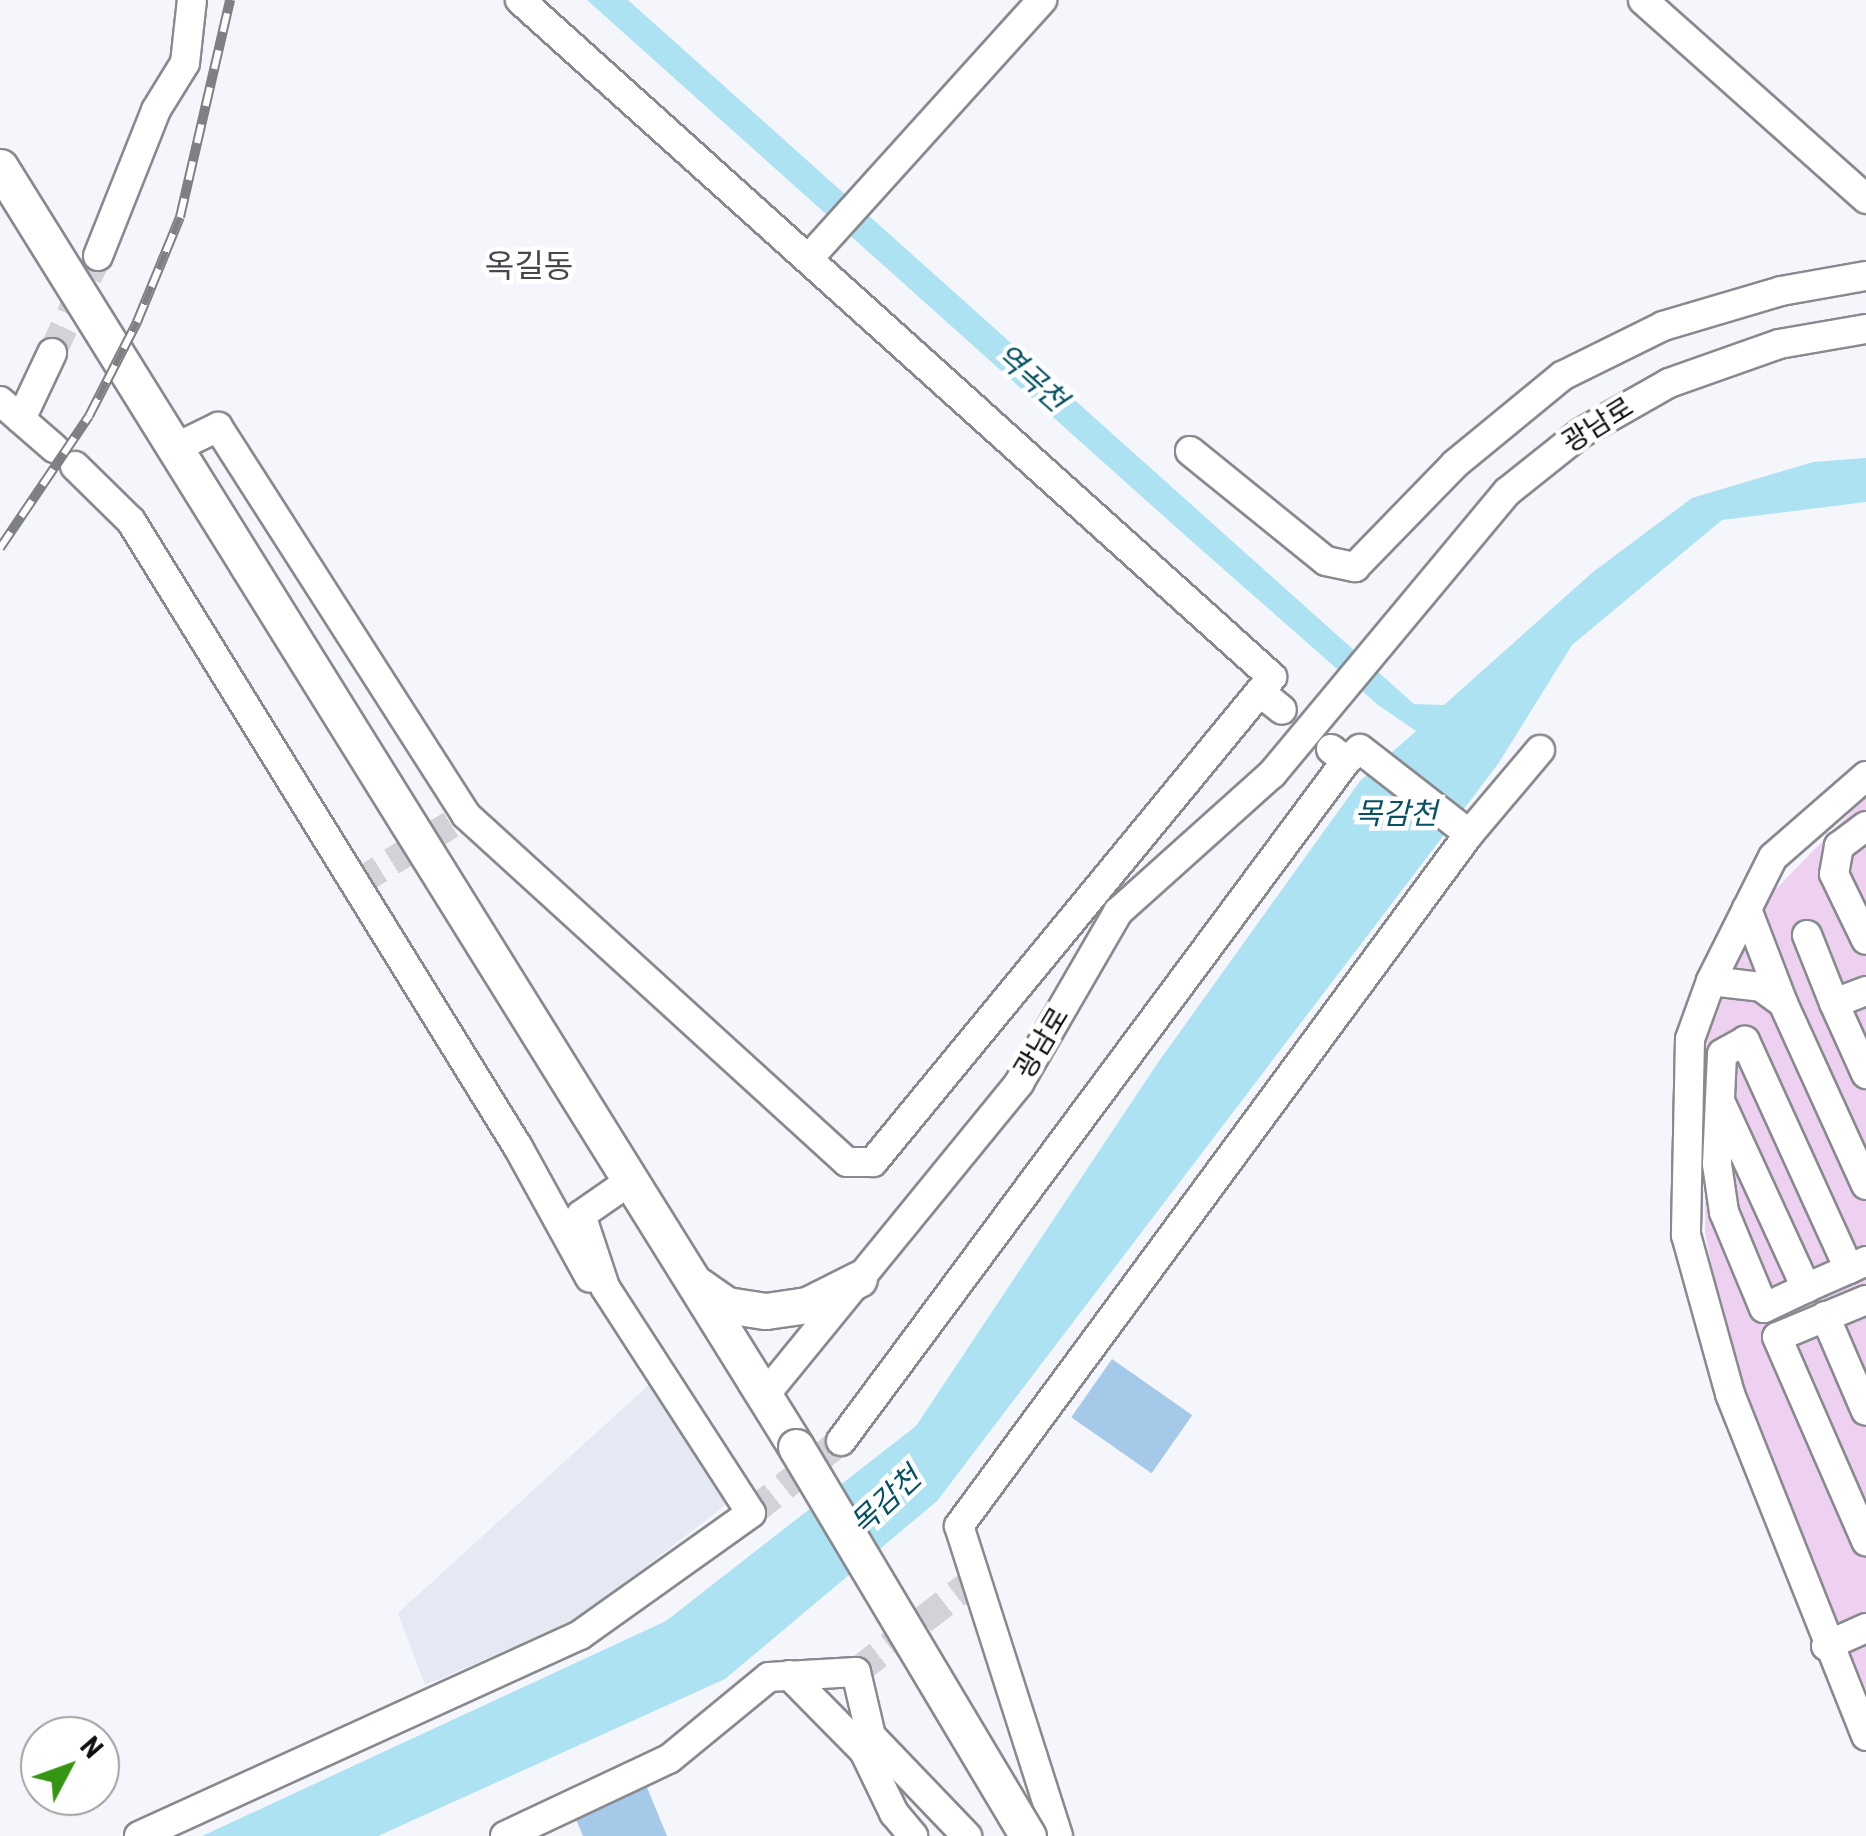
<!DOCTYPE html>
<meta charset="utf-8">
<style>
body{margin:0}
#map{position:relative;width:1866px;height:1836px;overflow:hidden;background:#f5f6fc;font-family:"Roboto Condensed","Noto Sans KR",sans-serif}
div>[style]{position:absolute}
.built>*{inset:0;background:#e4e9f4}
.green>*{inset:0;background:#eed1f0}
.water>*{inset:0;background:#ace2f2}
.building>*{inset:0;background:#a5c9e9;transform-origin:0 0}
.minor-tunnel>*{height:28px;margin-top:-14px;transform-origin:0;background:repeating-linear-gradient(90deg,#d2d3d9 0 28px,transparent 0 42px)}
.roads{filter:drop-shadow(2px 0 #888a8f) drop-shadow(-2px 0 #888a8f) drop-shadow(0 2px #888a8f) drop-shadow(0 -2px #888a8f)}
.minor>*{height:28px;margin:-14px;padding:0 14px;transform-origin:14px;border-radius:14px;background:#fff}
.major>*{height:35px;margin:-17.5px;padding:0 17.5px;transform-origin:17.5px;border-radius:17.5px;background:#fff}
.rail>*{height:10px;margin-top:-5px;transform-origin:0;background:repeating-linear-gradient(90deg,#fff 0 19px,#7f8083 0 38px);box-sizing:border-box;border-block:2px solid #7f8083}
.bridges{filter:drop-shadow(2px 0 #888a8f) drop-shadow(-2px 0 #888a8f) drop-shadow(0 2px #888a8f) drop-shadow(0 -2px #888a8f)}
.major-bridge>*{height:35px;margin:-17.5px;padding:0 17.5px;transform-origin:17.5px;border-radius:17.5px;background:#fff}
span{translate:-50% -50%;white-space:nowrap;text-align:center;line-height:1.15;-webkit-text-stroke:9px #fff;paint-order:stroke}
.street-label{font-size:28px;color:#0e0e10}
.water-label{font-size:30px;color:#035162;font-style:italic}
.quarter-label{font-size:32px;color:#46474c}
.north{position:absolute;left:20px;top:1716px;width:100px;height:100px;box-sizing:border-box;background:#fff;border:2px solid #9f9f9f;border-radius:50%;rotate:49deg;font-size:28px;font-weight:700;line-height:40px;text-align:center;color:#0e0e10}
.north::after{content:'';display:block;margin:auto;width:35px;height:45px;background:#359411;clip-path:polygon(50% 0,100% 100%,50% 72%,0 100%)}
</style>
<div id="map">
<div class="built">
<div style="clip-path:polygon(652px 1382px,731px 1501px,573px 1622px,425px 1685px,398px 1613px)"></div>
</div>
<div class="green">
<div style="clip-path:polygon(1866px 797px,1866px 1689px,1739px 1402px,1705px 1233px,1706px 1037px,1762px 903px)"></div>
</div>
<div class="water">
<div style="clip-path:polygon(587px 0,628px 0,1414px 704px,1444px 705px,1593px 572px,1692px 498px,1813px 462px,1866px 458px,1866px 502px,1722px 520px,1572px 645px,1498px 764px,937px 1501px,725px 1679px,378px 1836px,202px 1836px,666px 1621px,916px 1426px,1159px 1061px,1360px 781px,1416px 731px,1378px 705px,1187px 537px)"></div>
</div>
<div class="building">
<div style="left:1112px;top:1359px;width:98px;height:71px;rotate:35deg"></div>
<div style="clip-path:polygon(646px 1785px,667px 1836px,583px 1836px,574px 1815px)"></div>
</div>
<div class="minor-tunnel">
<div style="left:52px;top:353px;width:107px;rotate:-64.6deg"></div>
<div style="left:356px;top:884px;width:130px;rotate:-32.1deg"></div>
<div style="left:751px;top:1513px;width:115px;rotate:-38.7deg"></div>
<div style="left:856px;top:1672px;width:152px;rotate:-37.8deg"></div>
</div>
<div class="roads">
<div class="minor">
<div style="left:1643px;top:0;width:299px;rotate:41.7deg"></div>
<div style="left:98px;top:256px;width:157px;rotate:-68.3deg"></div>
<div style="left:156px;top:110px;width:55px;rotate:-58.3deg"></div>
<div style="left:185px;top:63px;width:63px;rotate:-83.7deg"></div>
<div style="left:809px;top:258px;width:348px;rotate:-47.9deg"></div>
<div style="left:0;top:401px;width:72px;rotate:41deg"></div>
<div style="left:21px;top:419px;width:73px;rotate:-64.8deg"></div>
<div style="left:175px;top:448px;width:48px;rotate:-26deg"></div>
<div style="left:218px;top:427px;width:460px;rotate:57.4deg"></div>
<div style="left:466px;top:815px;width:515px;rotate:42.33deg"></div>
<div style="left:847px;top:1162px;width:26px"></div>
<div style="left:873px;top:1162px;width:628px;rotate:-50.56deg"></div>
<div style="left:1272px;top:677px;width:1012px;rotate:-138deg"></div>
<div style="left:1190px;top:451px;width:175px;rotate:39deg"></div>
<div style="left:1326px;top:561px;width:30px;rotate:12deg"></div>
<div style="left:1355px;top:567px;width:144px;rotate:-45.8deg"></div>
<div style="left:1455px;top:464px;width:139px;rotate:-39.4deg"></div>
<div style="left:1562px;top:376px;width:113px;rotate:-26.3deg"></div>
<div style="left:1663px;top:326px;width:123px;rotate:-16.5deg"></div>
<div style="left:1781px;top:291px;width:86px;rotate:-10deg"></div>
<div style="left:75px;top:466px;width:78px;rotate:44.5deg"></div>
<div style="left:131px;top:521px;width:736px;rotate:58.28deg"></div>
<div style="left:518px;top:1147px;width:149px;rotate:61.2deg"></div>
<div style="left:1260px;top:692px;width:28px;rotate:39deg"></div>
<div style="left:1331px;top:749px;width:19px;rotate:39deg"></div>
<div style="left:1346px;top:761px;width:18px;rotate:-41deg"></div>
<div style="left:1360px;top:749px;width:138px;rotate:37.9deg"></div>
<div style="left:1866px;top:776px;width:123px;rotate:138.9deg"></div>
<div style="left:1773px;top:857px;width:139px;rotate:116.6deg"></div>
<div style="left:1711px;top:981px;width:62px;rotate:109.9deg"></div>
<div style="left:1690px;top:1039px;width:196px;rotate:91.2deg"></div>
<div style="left:1686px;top:1235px;width:165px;rotate:74.5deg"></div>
<div style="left:1730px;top:1394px;width:368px;rotate:68.3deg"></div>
<div style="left:1866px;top:826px;width:34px;rotate:143deg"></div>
<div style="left:1839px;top:846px;width:28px;rotate:100deg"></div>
<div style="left:1834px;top:874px;width:73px;rotate:64.1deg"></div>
<div style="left:1807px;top:935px;width:73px;rotate:68.3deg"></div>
<div style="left:1711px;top:981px;width:50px;rotate:6.8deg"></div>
<div style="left:1761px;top:987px;width:27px;rotate:36deg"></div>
<div style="left:1783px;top:1003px;width:101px;rotate:-111deg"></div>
<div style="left:1866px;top:991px;width:34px;rotate:159deg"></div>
<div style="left:1834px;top:1003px;width:78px;rotate:65.7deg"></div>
<div style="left:1783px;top:1003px;width:200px;rotate:65.5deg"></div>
<div style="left:1721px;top:1103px;width:204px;rotate:65.3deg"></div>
<div style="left:1849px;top:1269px;width:251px;rotate:-114.5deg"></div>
<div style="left:1745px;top:1041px;width:26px;rotate:151deg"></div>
<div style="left:1722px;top:1054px;width:110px;rotate:92.6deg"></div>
<div style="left:1717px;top:1164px;width:49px;rotate:81.7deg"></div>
<div style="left:1724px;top:1212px;width:104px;rotate:67.4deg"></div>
<div style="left:1764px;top:1308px;width:47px;rotate:-25.5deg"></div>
<div style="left:1806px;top:1288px;width:47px;rotate:-23.8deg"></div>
<div style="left:1849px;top:1269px;width:19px;rotate:-25deg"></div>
<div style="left:1866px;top:1300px;width:96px;rotate:157.4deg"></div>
<div style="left:1777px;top:1337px;width:223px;rotate:66.4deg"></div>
<div style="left:1825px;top:1316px;width:103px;rotate:66.7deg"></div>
<div style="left:764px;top:1396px;width:404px;rotate:-50.8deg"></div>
<div style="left:1019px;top:1083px;width:198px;rotate:-59.9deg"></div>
<div style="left:1118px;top:912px;width:207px;rotate:-41.9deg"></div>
<div style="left:1272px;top:774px;width:367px;rotate:-50.2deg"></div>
<div style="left:1507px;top:492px;width:95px;rotate:-38.6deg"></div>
<div style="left:1581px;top:433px;width:101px;rotate:-29.6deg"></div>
<div style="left:1669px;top:383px;width:117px;rotate:-19.5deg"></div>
<div style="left:1779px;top:344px;width:88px;rotate:-9.8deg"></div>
<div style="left:841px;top:1441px;width:847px;rotate:-53.4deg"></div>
<div style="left:1826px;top:1646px;width:44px;rotate:-24.2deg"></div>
<div style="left:789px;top:1675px;width:107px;rotate:45.4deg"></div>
<div style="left:864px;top:1751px;width:16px;rotate:11deg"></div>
<div style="left:864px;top:1751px;width:69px;rotate:64.2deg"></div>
<div style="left:894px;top:1813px;width:30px;rotate:50deg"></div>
<div style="left:139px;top:1836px;width:485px;rotate:-24.5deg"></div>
<div style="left:580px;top:1635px;width:210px;rotate:-35.5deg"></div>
<div style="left:751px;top:1513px;width:269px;rotate:-122.9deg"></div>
<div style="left:605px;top:1287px;width:76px;rotate:-108.4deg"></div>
<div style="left:581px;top:1215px;width:60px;rotate:-34.8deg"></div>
<div style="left:505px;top:1836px;width:181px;rotate:-25.2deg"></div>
<div style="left:669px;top:1759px;width:129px;rotate:-39.4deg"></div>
<div style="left:769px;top:1677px;width:87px;rotate:-3.3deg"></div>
<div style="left:856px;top:1672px;width:66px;rotate:76.8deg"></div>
<div style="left:871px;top:1736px;width:139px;rotate:46.2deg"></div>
<div style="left:1058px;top:1836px;width:325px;rotate:-107.7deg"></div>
<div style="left:959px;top:1526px;width:860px;rotate:-53.61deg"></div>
<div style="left:1469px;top:834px;width:110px;rotate:-49.8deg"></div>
</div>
<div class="major">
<div style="left:0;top:167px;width:1507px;rotate:58.12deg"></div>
<div style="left:698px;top:1285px;width:35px;rotate:35deg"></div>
<div style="left:727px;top:1305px;width:39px;rotate:9deg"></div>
<div style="left:766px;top:1311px;width:41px;rotate:-8.3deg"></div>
<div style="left:807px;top:1305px;width:58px;rotate:-26.6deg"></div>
</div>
</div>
<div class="rail">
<div style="left:0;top:548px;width:159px;rotate:-56deg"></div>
<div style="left:89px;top:416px;width:106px;rotate:-62.9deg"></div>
<div style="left:137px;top:322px;width:113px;rotate:-67.7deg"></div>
<div style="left:180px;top:217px;width:223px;rotate:-77deg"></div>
</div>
<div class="bridges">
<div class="major-bridge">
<div style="left:796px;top:1447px;width:453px;rotate:59.2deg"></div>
</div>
</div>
<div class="street-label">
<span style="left:1598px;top:425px;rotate:-32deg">광남로</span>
<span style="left:1042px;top:1043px;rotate:-59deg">광남로</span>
</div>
<div class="water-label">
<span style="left:1031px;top:378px;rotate:42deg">역곡천</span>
<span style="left:1396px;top:814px">목감천</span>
<span style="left:886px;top:1501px;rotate:-43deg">목감천</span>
</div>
<div class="quarter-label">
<span style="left:529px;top:266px">옥길동</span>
</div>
<div class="north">N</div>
</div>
